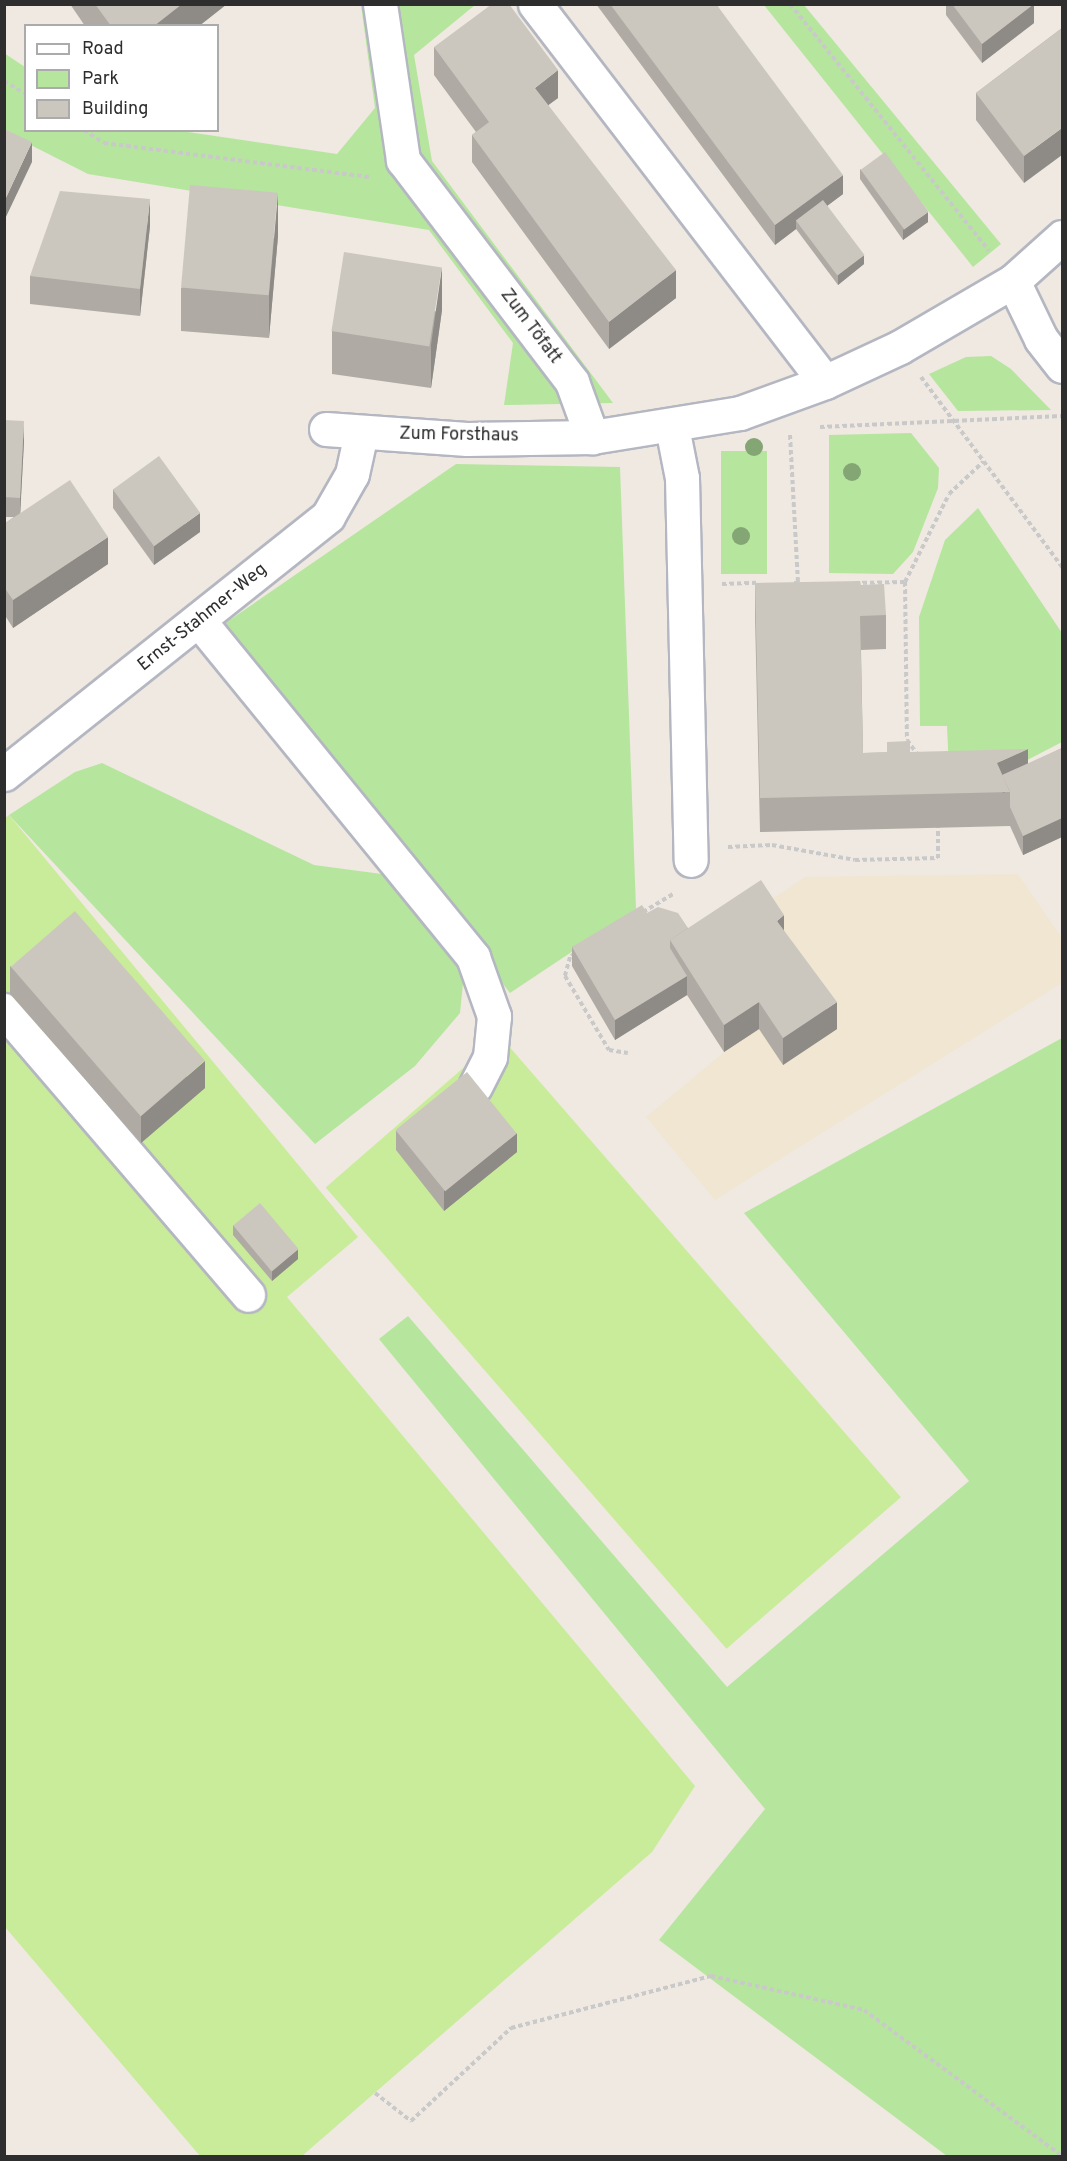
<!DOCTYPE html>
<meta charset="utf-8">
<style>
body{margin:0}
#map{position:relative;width:1067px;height:2161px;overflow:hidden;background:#efe9e1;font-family:Overpass,sans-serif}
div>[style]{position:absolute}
.education>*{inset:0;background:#f0e6d1}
.green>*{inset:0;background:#b6e59e;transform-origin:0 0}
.pitch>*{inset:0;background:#c9ec9a;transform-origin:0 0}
.path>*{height:4px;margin-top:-2px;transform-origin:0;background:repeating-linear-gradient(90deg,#c9c9c9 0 4.5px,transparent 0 7.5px)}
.roads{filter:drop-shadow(2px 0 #b4b7c1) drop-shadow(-2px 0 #b4b7c1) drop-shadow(0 2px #b4b7c1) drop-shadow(0 -2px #b4b7c1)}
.minor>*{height:33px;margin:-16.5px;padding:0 16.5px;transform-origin:16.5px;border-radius:16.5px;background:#fff}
.trees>*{width:18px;height:18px;margin:-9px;border-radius:50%;background:#84a574}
.wall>*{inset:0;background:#afaba4}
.shaded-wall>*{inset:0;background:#8e8b86}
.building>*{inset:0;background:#cbc7bf;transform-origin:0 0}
span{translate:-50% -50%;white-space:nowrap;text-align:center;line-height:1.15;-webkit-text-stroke:5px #fff;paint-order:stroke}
.street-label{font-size:18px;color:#2e2e2e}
.frame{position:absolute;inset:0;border:6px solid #2e2e2e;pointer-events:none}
.legend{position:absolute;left:24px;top:24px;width:195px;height:108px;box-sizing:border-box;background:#fff;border:2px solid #ababab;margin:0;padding:8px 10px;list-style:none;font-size:18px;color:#2e2e2e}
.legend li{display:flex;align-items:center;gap:12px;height:30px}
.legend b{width:30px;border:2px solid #ababab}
</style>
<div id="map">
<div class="education">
<div style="clip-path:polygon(1018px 874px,1062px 938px,1062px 983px,715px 1200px,646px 1117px,724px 1052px,670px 968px,805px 877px)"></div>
</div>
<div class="green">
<div style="clip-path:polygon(361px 5px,475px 5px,414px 55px,432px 161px,613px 403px,504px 405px,513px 343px,429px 230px,88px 174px,5px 132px,4px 53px,25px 67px,26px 130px,181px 131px,337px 154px,375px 108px)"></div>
<div style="clip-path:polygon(764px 5px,804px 5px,1001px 244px,973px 267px)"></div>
<div style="clip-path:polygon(991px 356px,1011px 369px,1051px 410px,958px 411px,929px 374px,966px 357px)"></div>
<div style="clip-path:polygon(911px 433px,939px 468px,938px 488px,913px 552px,893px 574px,829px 573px,829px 435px)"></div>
<div style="left:721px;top:451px;width:46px;height:123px"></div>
<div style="clip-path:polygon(456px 464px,620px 467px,636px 909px,510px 993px,224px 624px)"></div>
<div style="clip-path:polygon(978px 508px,1062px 633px,1062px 742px,1008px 770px,949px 771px,947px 726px,920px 726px,919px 617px,945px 540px)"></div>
<div style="clip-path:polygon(102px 763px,314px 865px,389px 875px,464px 973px,460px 1013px,415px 1066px,315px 1144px,9px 815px,75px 772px)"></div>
<div style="clip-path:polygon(1062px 1038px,1062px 2156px,947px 2156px,659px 1940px,765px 1809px,379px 1339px,408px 1316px,727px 1687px,969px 1481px,744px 1213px)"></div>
</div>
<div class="pitch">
<div style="clip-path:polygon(9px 815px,358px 1237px,287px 1297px,695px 1786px,652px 1852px,302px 2156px,200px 2156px,5px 1927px,4px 819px)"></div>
<div style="left:500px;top:1036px;width:611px;height:231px;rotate:49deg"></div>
</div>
<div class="path">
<div style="left:790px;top:4px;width:317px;rotate:51.1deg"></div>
<div style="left:4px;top:81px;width:26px;rotate:31deg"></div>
<div style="left:84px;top:130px;width:24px;rotate:33deg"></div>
<div style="left:104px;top:143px;width:267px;rotate:7.3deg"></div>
<div style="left:921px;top:377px;width:237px;rotate:53.4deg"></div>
<div style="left:820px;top:427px;width:242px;rotate:-2.6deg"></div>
<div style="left:790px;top:435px;width:148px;rotate:86.9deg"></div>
<div style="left:798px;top:583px;width:4px;rotate:180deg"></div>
<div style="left:905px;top:582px;width:158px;rotate:89.3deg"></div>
<div style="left:907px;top:740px;width:19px;rotate:54deg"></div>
<div style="left:855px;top:583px;width:50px;rotate:-1.1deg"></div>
<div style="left:905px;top:582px;width:98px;rotate:-63.4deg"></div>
<div style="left:949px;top:494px;width:47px;rotate:-43.3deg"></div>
<div style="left:722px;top:584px;width:35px;rotate:-2deg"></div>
<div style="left:728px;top:847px;width:44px;rotate:-2.6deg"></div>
<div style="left:772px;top:845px;width:84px;rotate:10.2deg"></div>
<div style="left:855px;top:860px;width:83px;rotate:-1.4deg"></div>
<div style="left:938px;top:858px;width:33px;rotate:-90deg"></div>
<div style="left:643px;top:912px;width:37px;rotate:-31deg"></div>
<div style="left:575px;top:953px;width:6px;rotate:141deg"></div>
<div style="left:570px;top:957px;width:20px;rotate:105deg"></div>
<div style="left:565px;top:976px;width:86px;rotate:59.3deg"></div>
<div style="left:609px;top:1050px;width:19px;rotate:9deg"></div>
<div style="left:375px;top:2093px;width:46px;rotate:37.9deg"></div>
<div style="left:411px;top:2121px;width:137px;rotate:-42.9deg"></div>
<div style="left:511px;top:2028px;width:207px;rotate:-14.6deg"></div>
<div style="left:711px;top:1976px;width:157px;rotate:12.5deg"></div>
<div style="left:864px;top:2010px;width:246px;rotate:36.4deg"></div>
</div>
<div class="roads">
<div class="minor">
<div style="left:380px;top:4px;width:158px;rotate:81.6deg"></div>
<div style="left:403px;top:160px;width:279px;rotate:52.7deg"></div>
<div style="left:572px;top:382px;width:59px;rotate:70deg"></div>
<div style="left:535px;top:4px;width:476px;rotate:52.5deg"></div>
<div style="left:1013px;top:281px;width:64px;rotate:64.2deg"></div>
<div style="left:1041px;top:339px;width:34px;rotate:52deg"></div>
<div style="left:672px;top:427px;width:52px;rotate:78.9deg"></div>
<div style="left:682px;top:478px;width:382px;rotate:88.7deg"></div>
<div style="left:326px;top:429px;width:141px;rotate:4.1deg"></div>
<div style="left:467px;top:439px;width:125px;rotate:-0.9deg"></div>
<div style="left:592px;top:437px;width:150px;rotate:-9.2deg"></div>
<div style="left:740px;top:413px;width:90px;rotate:-20deg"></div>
<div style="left:825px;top:382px;width:83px;rotate:-25deg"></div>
<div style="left:900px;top:347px;width:131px;rotate:-30.3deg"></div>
<div style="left:1013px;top:281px;width:66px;rotate:-41.9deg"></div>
<div style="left:200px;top:622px;width:432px;rotate:50.8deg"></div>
<div style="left:473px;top:957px;width:63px;rotate:70.4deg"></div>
<div style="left:494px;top:1016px;width:41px;rotate:95.6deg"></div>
<div style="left:490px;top:1057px;width:33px;rotate:117deg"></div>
<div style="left:4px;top:774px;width:414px;rotate:-38.5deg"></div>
<div style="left:328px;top:516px;width:48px;rotate:-60.3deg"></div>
<div style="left:352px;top:474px;width:42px;rotate:-77.6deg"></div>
<div style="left:4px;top:1010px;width:375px;rotate:49.4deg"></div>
</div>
</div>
<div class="trees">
<div style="left:754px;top:447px"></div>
<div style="left:852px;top:472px"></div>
<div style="left:741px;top:536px"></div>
</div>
<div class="wall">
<div style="clip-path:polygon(70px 4px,227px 4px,199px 26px,85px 26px)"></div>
<div style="clip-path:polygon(596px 4px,716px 4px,843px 194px,827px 206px,864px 264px,838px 285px,796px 229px,775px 245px)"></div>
<div style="clip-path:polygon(946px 4px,1034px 4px,1034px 23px,982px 63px,946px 15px)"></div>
<div style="clip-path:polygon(1062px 28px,1024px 183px,976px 120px,976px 93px)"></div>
<div style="clip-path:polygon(434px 47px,558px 98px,548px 105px,676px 298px,609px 349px,472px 162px,472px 135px,476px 132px,434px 75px)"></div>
<div style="clip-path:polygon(860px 169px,928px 222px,903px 240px,860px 179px)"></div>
<div style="clip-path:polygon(150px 226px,140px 316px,30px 304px,30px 276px)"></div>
<div style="clip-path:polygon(278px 236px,269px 338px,181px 331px,181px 288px)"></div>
<div style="clip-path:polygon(442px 310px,431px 388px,332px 374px,332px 331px)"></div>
<div style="clip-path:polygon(4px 420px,24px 441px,20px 514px,108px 564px,13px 628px,4px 614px,4px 524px,14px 517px,4px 517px)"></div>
<div style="clip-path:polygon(113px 489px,200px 532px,154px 565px,113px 508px)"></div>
<div style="clip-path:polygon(755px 583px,861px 585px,886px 615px,886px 649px,861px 650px,863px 753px,910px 752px,1028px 764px,1062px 748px,1062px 837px,1023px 855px,1010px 826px,760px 832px,755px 617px)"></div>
<div style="clip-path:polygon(647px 913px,688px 928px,784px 931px,837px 1029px,783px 1065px,759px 1029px,724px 1052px,687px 995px,615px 1040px,572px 966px,572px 947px)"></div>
<div style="clip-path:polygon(10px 966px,205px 1088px,141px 1143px,10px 994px)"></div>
<div style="clip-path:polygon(396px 1131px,517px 1152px,444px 1211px,396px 1150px)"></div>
<div style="clip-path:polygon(233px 1225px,298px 1259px,272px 1281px,233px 1235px)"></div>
</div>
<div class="shaded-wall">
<div style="clip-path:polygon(182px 4px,227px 4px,199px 26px,154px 26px)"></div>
<div style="clip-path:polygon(1034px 4px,1034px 23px,982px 63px,982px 44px)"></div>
<div style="clip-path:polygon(558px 70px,558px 98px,535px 115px,535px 88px)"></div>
<div style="clip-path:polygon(1062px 128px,1062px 155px,1024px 183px,1024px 156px)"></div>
<div style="clip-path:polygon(32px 142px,32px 162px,4px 221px,4px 202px)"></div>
<div style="clip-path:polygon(843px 175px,843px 194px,800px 226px,796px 220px,796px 229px,775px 245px,775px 225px)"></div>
<div style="clip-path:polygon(278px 193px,278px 236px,269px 338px,269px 295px)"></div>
<div style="clip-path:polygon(150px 199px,150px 226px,140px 316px,140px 289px)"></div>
<div style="clip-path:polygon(928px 212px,928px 222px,903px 240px,903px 230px)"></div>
<div style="clip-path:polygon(864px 255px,864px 264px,838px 285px,838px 275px)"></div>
<div style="clip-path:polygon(442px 267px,442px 310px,431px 388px,431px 345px)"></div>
<div style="clip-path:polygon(676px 270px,676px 298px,609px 349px,609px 322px)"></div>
<div style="clip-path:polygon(24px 421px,24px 441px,20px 518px,20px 498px)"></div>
<div style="clip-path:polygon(200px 513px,200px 532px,154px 565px,154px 546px)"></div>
<div style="clip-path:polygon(108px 537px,108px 564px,13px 628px,13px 600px)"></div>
<div style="clip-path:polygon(1028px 749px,1028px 783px,1003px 793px,997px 763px)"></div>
<div style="clip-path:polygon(1062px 818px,1062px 837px,1023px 855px,1023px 836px)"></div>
<div style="clip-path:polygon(784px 915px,784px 943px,777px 921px)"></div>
<div style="clip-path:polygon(687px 976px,687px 995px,615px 1040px,615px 1020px)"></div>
<div style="clip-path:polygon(759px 1002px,759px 1029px,724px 1052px,724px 1025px)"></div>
<div style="clip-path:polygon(837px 1002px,837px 1029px,783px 1065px,783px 1038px)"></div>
<div style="clip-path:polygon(205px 1061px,205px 1088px,141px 1143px,141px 1116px)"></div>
<div style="clip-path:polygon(517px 1133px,517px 1152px,444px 1211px,444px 1191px)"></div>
<div style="clip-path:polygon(298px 1249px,298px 1259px,272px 1281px,272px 1271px)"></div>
</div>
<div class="building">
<div style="clip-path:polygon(95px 4px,182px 4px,154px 26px,111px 26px)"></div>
<div style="clip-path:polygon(492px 4px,509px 4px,558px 70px,535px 88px,676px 270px,609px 322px,472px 135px,489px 122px,434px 47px)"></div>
<div style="clip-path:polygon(610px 4px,716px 4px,843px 175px,775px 225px)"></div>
<div style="clip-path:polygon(952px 4px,1034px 4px,982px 44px)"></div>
<div style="clip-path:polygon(1062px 28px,1062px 128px,1024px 156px,976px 93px)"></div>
<div style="clip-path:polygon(4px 129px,32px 142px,4px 202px)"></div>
<div style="left:885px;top:152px;width:74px;height:30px;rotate:54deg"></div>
<div style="left:190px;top:185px;width:88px;height:103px;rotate:5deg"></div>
<div style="clip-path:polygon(60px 191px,150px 199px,140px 289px,30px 276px)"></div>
<div style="left:823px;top:200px;width:69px;height:34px;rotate:53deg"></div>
<div style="left:344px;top:252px;width:99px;height:80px;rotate:9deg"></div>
<div style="clip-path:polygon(4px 420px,24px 421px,20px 498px,4px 497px)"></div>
<div style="left:159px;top:456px;width:70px;height:57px;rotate:54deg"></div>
<div style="clip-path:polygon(70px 480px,108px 537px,13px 600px,4px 587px,4px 524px)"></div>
<div style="clip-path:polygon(860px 581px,861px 585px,884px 584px,886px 615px,860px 616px,863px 753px,887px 752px,887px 742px,910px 741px,910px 752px,1028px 749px,997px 763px,1010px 792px,760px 798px,755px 583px)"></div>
<div style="clip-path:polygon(1062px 748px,1062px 818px,1023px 836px,1010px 807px,1010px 792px,1002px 775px)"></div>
<div style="clip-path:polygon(761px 880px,784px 915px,777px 921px,837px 1002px,783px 1038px,759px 1002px,724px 1025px,670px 940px)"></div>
<div style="clip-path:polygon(642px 905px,647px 913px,658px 907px,678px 913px,688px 928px,670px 940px,670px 948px,687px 976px,615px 1020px,572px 947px)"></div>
<div style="left:75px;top:911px;width:198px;height:85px;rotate:49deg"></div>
<div style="left:467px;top:1072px;width:79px;height:92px;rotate:51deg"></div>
<div style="left:260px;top:1203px;width:60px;height:35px;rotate:50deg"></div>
</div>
<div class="street-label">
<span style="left:530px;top:327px;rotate:53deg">Zum Töfatt</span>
<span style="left:459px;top:436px;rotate:1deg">Zum Forsthaus</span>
<span style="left:203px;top:618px;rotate:-39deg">Ernst-Stahmer-Weg</span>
</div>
<div class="frame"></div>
<ul class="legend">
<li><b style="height:8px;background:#fff"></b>Road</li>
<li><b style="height:16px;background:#b6e59e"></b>Park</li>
<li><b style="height:16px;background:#cbc7bf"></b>Building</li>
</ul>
</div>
